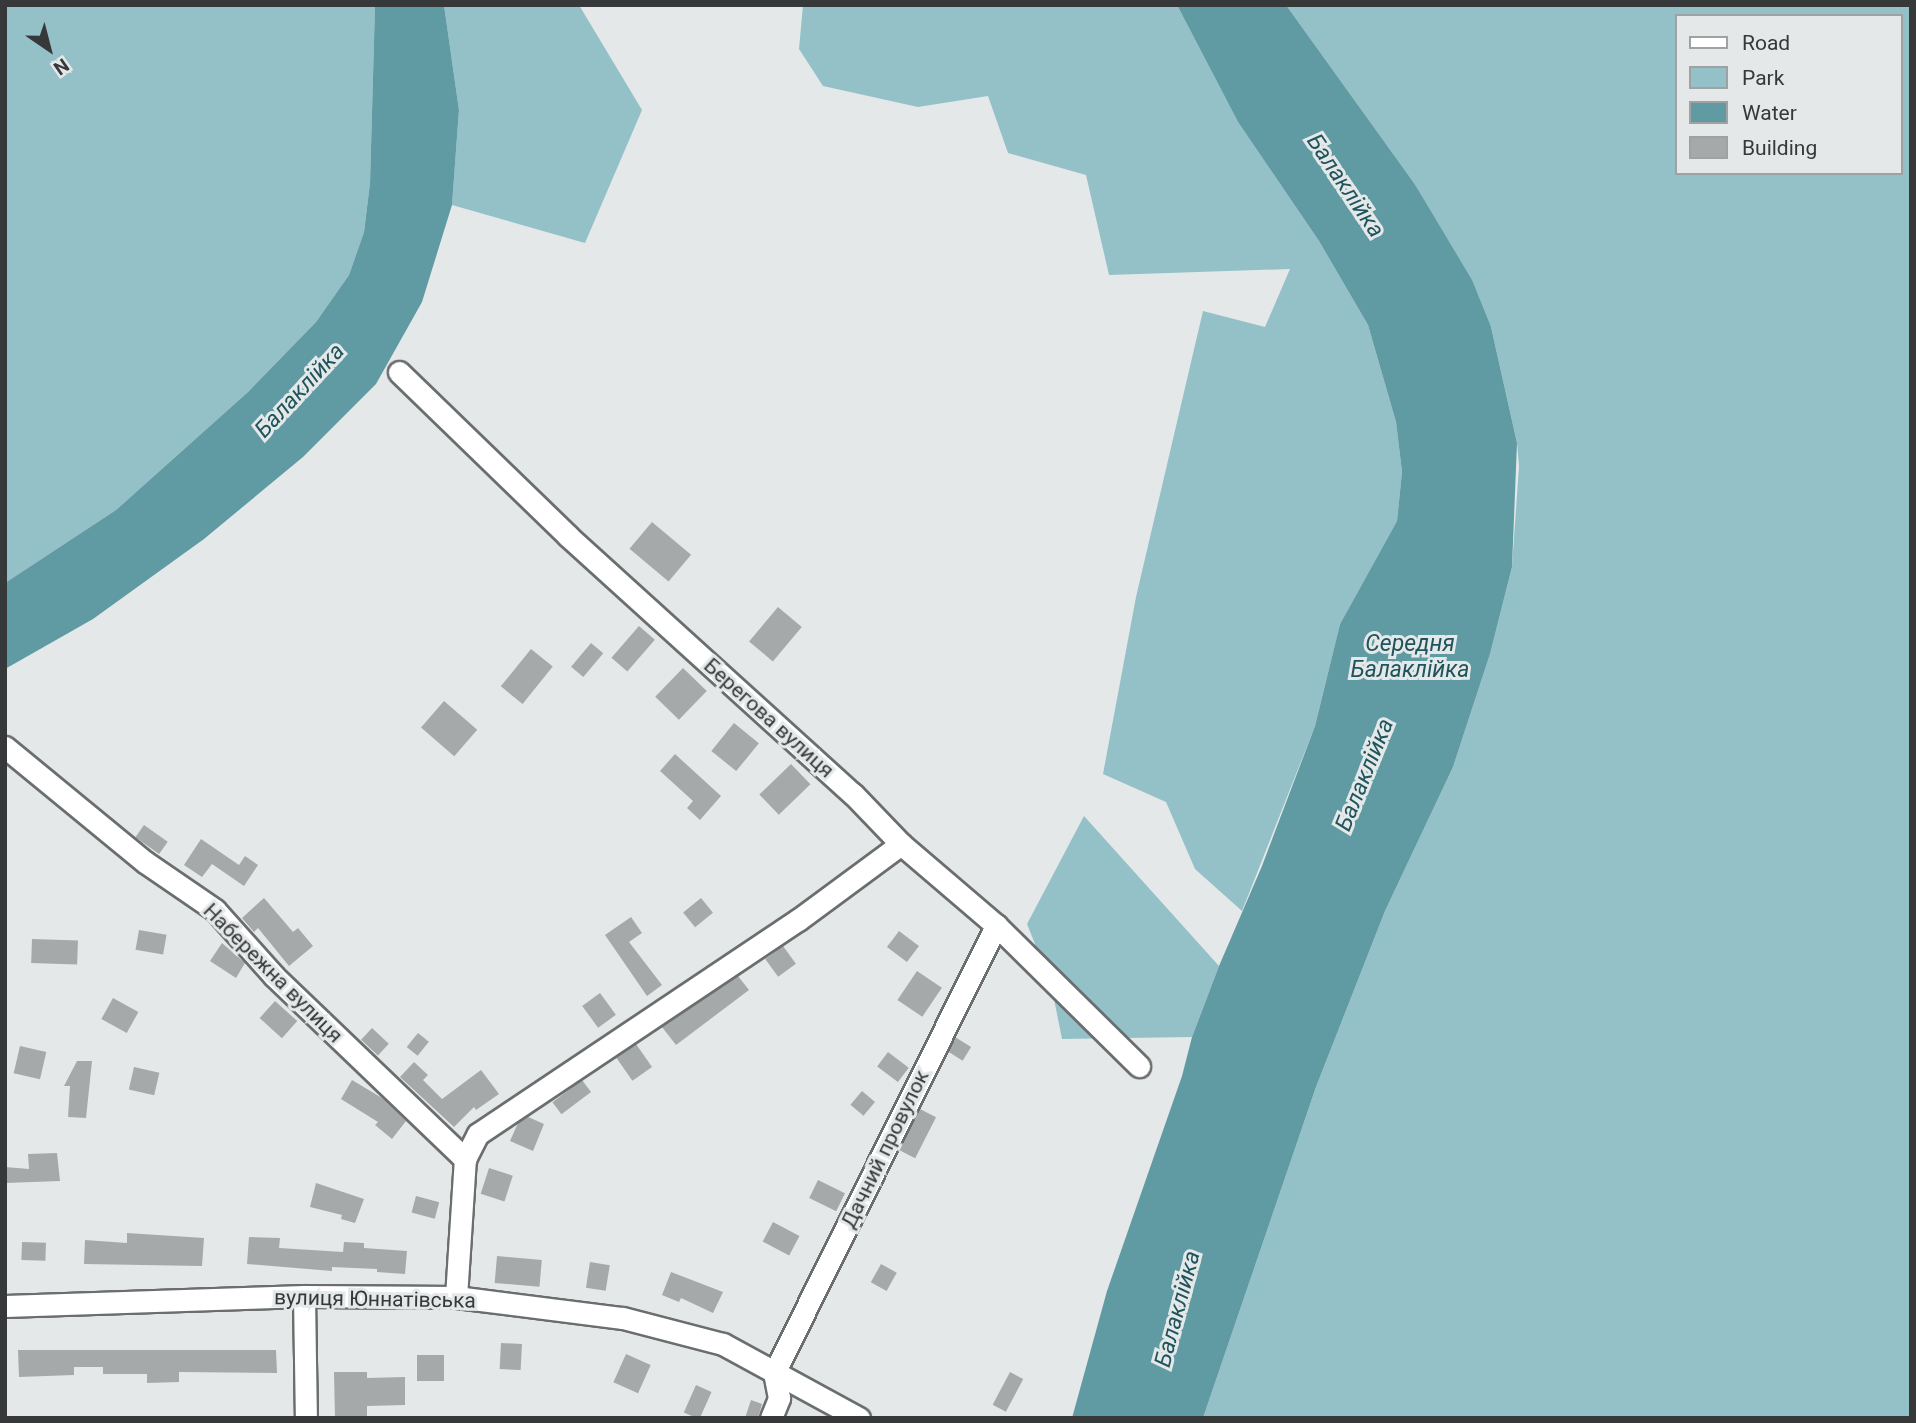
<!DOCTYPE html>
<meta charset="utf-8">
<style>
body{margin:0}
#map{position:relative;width:1916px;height:1423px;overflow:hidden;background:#e4e8e9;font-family:Roboto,sans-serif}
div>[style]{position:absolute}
.green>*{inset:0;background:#94c1c8}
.water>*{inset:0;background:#609ba4}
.building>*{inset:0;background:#a5a9aa;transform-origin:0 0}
.roads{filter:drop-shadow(2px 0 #6a6e6e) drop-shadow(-2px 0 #6a6e6e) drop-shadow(0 2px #6a6e6e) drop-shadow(0 -2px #6a6e6e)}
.minor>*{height:21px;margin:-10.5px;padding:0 10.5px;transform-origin:10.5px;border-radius:10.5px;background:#fff}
span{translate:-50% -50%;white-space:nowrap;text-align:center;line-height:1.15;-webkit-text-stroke:6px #e4e8e9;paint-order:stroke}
.street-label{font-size:21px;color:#373839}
.water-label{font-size:23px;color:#20545c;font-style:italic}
.frame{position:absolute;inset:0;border:7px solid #373839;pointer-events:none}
.legend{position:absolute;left:1675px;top:14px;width:228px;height:161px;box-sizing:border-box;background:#e4e8e9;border:2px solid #9fa2a3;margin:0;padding:9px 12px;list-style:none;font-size:21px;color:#373839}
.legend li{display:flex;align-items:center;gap:14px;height:35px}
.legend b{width:35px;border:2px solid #9fa2a3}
.north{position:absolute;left:14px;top:14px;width:70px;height:70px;-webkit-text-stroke:5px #e4e8e9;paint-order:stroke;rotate:145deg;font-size:19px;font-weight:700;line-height:28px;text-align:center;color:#373839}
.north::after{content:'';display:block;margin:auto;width:24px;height:32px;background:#373839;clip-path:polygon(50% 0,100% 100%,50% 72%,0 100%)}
</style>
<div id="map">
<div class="green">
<div style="clip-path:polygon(5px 5px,375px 5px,370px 183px,364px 232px,349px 275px,316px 322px,248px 392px,116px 510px,5px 583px)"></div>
<div style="clip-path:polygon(444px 5px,579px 5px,642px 110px,585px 243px,452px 205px,459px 110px)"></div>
<div style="clip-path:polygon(803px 5px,1177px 5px,1238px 122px,1319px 241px,1368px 325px,1396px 422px,1402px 472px,1397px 521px,1340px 624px,1315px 726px,1242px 911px,1195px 869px,1166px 802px,1103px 774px,1136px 597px,1203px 311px,1265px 327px,1290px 269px,1109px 275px,1086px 175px,1008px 153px,988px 96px,918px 107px,823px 86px,799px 49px)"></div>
<div style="clip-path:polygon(evenodd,1286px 5px,1911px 5px,1911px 1418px,1203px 1418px,1316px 1087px,1385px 911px,1453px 767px,1490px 654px,1512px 567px,1519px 466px,1517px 443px,1491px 327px,1414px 183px,1286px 5px,1676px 16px,1900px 16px,1900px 173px,1676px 173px,1676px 16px)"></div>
<div style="clip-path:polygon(1084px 816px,1219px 966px,1192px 1037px,1062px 1039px,1051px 984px,1027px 924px)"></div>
</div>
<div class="water">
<div style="clip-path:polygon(375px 5px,444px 5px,459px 110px,452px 205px,422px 302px,376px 384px,303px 457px,204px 539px,93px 619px,5px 669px,5px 583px,116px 510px,248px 392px,316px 322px,349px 275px,364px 232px,370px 183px)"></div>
<div style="clip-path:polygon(1177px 5px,1286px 5px,1414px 183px,1472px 280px,1491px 327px,1517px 443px,1512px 567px,1490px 654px,1453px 767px,1385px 911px,1316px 1087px,1203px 1418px,1072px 1418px,1107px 1291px,1182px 1076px,1192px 1037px,1219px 966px,1262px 866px,1315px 726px,1340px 624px,1397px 521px,1402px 472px,1396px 422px,1368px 325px,1319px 241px,1238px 122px)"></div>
</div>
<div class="building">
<div style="left:652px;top:522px;width:51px;height:35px;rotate:40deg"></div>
<div style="left:778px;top:607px;width:31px;height:45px;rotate:40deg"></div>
<div style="left:639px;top:626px;width:21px;height:42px;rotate:41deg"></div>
<div style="left:591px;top:643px;width:16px;height:31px;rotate:40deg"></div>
<div style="left:531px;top:649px;width:28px;height:48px;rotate:39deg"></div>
<div style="left:683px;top:668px;width:33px;height:40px;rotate:44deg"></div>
<div style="left:444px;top:701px;width:44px;height:35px;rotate:41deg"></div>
<div style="left:734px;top:723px;width:32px;height:36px;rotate:39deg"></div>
<div style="clip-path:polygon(675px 754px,721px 796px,700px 820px,687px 808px,693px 801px,660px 771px)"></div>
<div style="left:791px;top:764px;width:28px;height:44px;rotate:46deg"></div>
<div style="left:144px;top:825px;width:29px;height:15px;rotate:35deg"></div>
<div style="clip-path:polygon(201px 839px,239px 865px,245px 856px,258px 865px,244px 886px,212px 864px,202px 877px,184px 865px)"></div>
<div style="clip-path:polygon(264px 898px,293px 932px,298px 928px,313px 946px,289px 966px,258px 928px,254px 932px,242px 918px)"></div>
<div style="left:701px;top:898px;width:19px;height:23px;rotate:51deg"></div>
<div style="clip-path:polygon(631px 917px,642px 933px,629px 942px,662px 985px,647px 996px,605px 935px)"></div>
<div style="left:139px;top:930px;width:28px;height:20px;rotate:10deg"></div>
<div style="left:899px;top:931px;width:25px;height:20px;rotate:37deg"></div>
<div style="left:32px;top:939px;width:46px;height:24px;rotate:2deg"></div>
<div style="clip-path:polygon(222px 943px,245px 963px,236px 978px,210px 961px)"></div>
<div style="left:783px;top:946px;width:22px;height:22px;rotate:54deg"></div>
<div style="left:917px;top:971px;width:30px;height:35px;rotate:34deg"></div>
<div style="clip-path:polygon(738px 976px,749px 990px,676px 1045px,662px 1027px)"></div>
<div style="left:600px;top:993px;width:27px;height:22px;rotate:54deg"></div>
<div style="left:113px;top:998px;width:29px;height:24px;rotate:29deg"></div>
<div style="left:275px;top:1001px;width:30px;height:23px;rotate:42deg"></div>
<div style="left:372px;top:1028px;width:23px;height:16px;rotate:43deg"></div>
<div style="left:418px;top:1033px;width:14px;height:18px;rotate:39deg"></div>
<div style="left:955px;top:1037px;width:19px;height:16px;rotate:32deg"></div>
<div style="left:636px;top:1044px;width:28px;height:24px;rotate:55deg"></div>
<div style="left:20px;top:1046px;width:27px;height:28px;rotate:13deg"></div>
<div style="left:888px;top:1052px;width:26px;height:18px;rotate:37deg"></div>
<div style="clip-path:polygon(77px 1061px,92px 1061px,86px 1118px,68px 1117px,70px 1086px,64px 1086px)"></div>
<div style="clip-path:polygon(414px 1062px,428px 1075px,423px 1080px,442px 1099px,481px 1070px,499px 1094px,476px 1110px,474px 1107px,454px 1127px,400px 1077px)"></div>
<div style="left:134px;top:1067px;width:26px;height:23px;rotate:13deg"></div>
<div style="clip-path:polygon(352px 1080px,382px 1098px,406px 1121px,392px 1139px,375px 1125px,378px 1122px,341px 1099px)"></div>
<div style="left:582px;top:1080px;width:15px;height:37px;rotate:53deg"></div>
<div style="left:862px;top:1091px;width:17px;height:18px;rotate:40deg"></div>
<div style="left:920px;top:1109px;width:18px;height:46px;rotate:27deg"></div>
<div style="clip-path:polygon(528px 1117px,544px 1124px,533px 1151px,510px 1141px,518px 1123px)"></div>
<div style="clip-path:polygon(57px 1153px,60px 1181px,5px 1183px,5px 1167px,29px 1169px,28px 1154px)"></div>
<div style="left:489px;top:1168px;width:25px;height:27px;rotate:18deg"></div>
<div style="left:818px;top:1180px;width:30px;height:20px;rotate:26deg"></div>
<div style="clip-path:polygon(316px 1183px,364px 1199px,355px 1223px,341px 1219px,342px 1215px,310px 1207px)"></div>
<div style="left:416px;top:1196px;width:24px;height:17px;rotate:15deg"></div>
<div style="left:773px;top:1222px;width:30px;height:22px;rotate:28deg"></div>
<div style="clip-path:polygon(127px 1233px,204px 1238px,202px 1266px,84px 1264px,85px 1240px,127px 1243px)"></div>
<div style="clip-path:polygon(249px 1237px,280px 1238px,279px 1248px,343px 1252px,344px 1242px,364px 1243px,364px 1248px,407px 1251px,405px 1274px,377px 1272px,377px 1269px,332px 1267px,332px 1271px,247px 1264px)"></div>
<div style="left:22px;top:1242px;width:24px;height:18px;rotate:2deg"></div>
<div style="left:497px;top:1256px;width:45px;height:27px;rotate:5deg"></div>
<div style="left:590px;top:1262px;width:20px;height:26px;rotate:9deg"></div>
<div style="left:881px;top:1264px;width:18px;height:21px;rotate:29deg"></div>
<div style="clip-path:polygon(671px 1272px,723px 1292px,713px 1313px,681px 1298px,679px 1302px,662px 1295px)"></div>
<div style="left:501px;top:1343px;width:21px;height:26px;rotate:3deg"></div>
<div style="clip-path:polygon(18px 1350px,276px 1350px,277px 1373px,179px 1372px,179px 1382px,147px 1383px,147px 1374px,103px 1374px,103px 1367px,74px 1367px,74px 1375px,19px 1377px)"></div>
<div style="left:626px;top:1354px;width:27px;height:31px;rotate:24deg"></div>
<div style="left:417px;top:1355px;width:27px;height:26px"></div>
<div style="clip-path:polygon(334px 1372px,367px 1372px,367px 1378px,405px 1377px,405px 1405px,367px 1406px,367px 1418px,335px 1418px)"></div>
<div style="left:1010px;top:1372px;width:15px;height:37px;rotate:28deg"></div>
<div style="left:696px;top:1385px;width:17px;height:30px;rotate:24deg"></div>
<div style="clip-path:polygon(751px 1400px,762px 1404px,758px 1418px,745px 1418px)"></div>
</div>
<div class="roads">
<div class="minor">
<div style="left:399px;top:372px;width:235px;rotate:44.1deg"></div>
<div style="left:568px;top:536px;width:384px;rotate:42.2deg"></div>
<div style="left:853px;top:794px;width:69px;rotate:46.2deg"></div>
<div style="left:901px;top:844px;width:125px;rotate:40.5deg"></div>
<div style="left:996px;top:925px;width:201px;rotate:44.6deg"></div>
<div style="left:5px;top:747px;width:181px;rotate:39.4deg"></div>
<div style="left:145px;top:862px;width:85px;rotate:34.4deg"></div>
<div style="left:215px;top:910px;width:89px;rotate:48.2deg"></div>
<div style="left:274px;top:976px;width:265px;rotate:43.8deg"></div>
<div style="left:304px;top:1296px;width:122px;rotate:89.1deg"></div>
<div style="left:456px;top:1297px;width:138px;rotate:-86.3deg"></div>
<div style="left:465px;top:1159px;width:28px;rotate:-63deg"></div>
<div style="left:478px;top:1134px;width:385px;rotate:-33.8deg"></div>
<div style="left:798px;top:920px;width:128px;rotate:-36.4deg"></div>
<div style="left:5px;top:1306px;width:299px;rotate:-1.9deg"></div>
<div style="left:304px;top:1296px;width:152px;rotate:0.4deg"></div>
<div style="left:456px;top:1297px;width:168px;rotate:7.2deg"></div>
<div style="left:623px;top:1318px;width:103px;rotate:14.6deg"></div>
<div style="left:723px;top:1344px;width:155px;rotate:28.6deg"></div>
<div style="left:774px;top:1373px;width:500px;rotate:-63.6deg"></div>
<div style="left:771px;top:1418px;width:22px;rotate:-68deg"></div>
<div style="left:779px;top:1398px;width:25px;rotate:-101deg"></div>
</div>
</div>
<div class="street-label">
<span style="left:769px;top:718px;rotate:42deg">Берегова вулиця</span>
<span style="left:273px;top:973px;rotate:45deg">Набережна вулиця</span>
<span style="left:885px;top:1149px;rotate:-64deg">Дачний провулок</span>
<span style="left:375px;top:1299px;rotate:1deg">вулиця Юннатівська</span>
</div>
<div class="water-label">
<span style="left:1345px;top:186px;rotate:56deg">Балаклійка</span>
<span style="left:300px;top:391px;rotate:-47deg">Балаклійка</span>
<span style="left:1410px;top:657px">Середня<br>Балаклійка</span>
<span style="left:1365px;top:775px;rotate:-68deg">Балаклійка</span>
<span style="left:1178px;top:1309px;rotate:-75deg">Балаклійка</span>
</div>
<div class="frame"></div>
<ul class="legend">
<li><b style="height:9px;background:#fff"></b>Road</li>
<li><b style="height:19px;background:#94c1c8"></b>Park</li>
<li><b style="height:19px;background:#609ba4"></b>Water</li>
<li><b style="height:19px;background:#a5a9aa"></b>Building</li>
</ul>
<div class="north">N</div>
</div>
